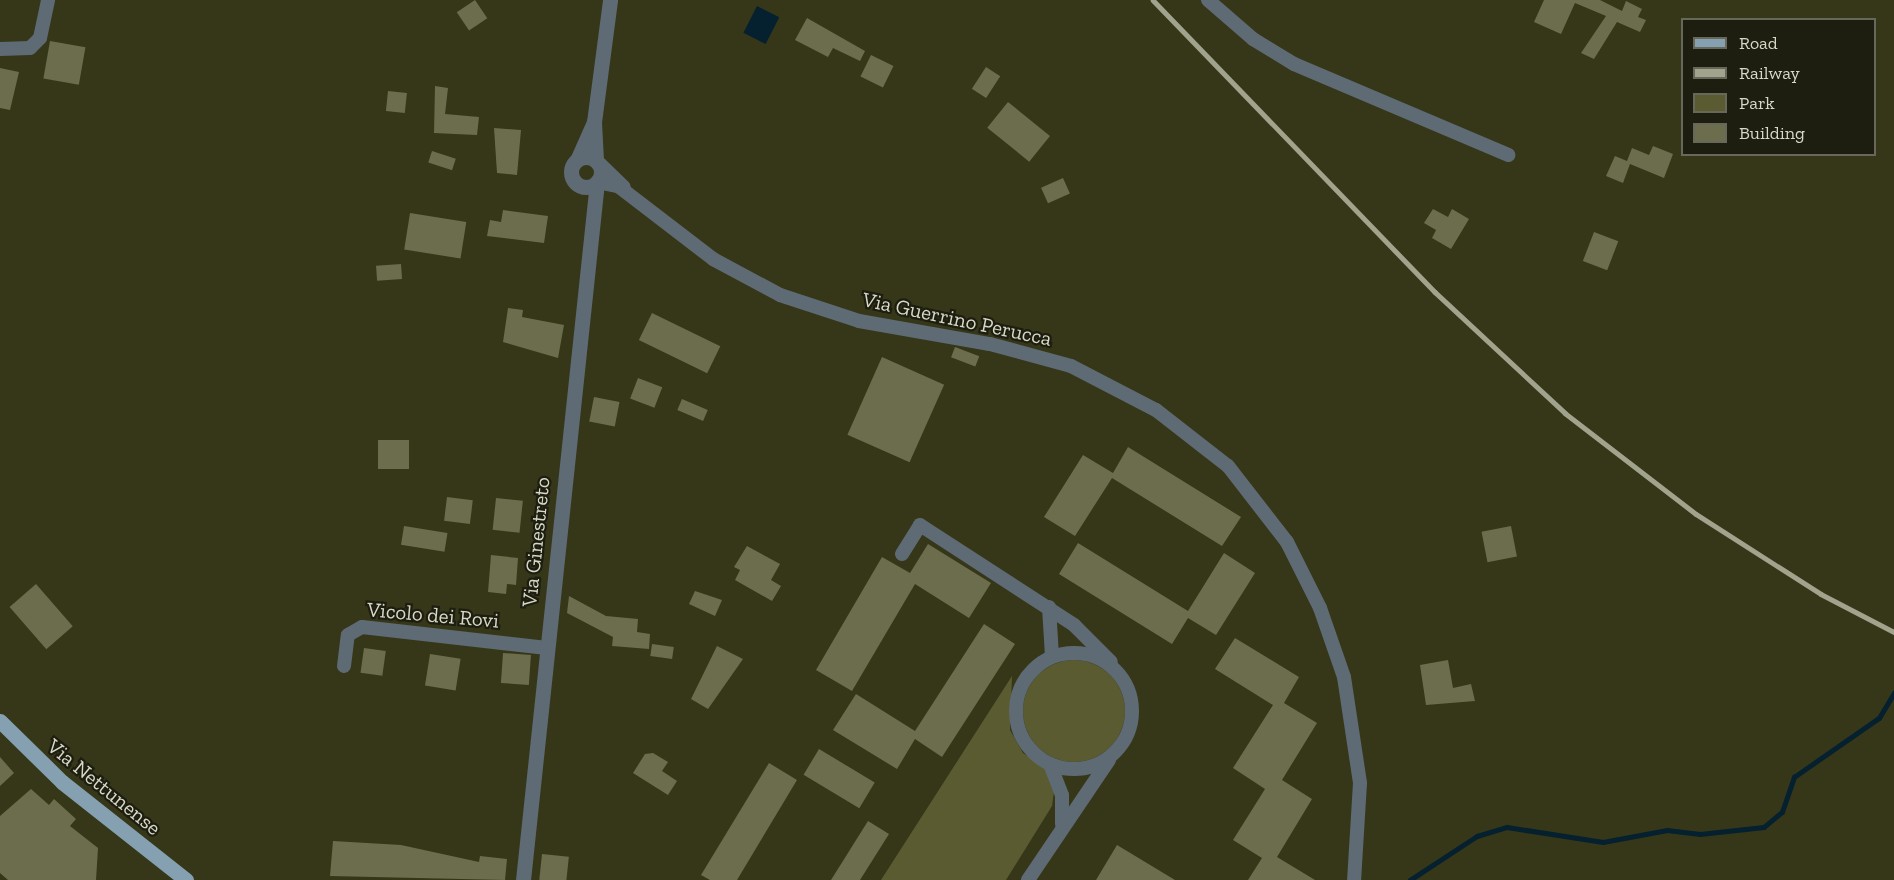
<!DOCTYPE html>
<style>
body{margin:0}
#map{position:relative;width:1894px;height:880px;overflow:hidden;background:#363719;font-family:"Zilla Slab",serif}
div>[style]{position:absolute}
.green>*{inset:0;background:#5a5b31}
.round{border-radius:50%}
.water>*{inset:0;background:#05202f;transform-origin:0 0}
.stream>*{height:4.5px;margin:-2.25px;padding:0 2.25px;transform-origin:2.25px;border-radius:2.25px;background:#05202f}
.building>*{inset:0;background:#6c6d4d;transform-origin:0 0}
.minor>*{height:14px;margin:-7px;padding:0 7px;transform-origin:7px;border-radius:7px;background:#5e6b74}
.minor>.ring{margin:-7px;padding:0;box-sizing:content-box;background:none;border:14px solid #5e6b74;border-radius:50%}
.tertiary>*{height:15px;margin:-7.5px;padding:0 7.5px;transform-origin:7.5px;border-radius:7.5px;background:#5e6b74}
.tertiary>.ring{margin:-7.5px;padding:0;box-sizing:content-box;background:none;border:15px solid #5e6b74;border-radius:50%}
.primary>*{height:15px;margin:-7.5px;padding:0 7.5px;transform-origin:7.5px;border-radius:7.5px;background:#85a0b1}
.rail>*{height:4.5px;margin:-2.25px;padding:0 2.25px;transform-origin:2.25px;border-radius:2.25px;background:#a2a38d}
span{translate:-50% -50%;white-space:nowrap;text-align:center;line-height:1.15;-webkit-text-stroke:4.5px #1d1d10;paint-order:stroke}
.street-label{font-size:21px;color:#d7d8c6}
.legend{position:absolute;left:1681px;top:18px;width:195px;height:138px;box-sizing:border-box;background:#1d1d10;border:2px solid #676859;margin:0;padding:8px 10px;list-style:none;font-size:18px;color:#d7d8c6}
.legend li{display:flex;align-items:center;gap:12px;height:30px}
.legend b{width:30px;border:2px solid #676859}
</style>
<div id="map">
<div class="green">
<div class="round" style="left:1023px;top:660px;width:102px;height:102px"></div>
<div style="clip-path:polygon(1012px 676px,1010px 730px,1023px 753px,1045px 768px,1054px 792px,1052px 806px,1006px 880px,881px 880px)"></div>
</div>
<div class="water">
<div style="left:757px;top:6px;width:25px;height:30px;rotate:27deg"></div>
</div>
<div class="stream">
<div style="left:1410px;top:880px;width:80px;rotate:-33.3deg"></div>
<div style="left:1477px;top:836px;width:31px;rotate:-17deg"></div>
<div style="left:1507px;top:827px;width:97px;rotate:8.9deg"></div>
<div style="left:1603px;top:842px;width:65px;rotate:-10.6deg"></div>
<div style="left:1667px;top:830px;width:33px;rotate:7deg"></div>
<div style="left:1700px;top:834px;width:64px;rotate:-6.2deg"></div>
<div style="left:1764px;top:827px;width:23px;rotate:-40deg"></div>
<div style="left:1782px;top:812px;width:37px;rotate:-71deg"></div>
<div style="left:1794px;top:777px;width:103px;rotate:-34.8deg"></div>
<div style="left:1879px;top:718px;width:29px;rotate:-59deg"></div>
</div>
<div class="building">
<div style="left:475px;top:0;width:22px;height:22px;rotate:56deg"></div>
<div style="clip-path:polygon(1544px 0,1600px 0,1622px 11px,1626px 1px,1642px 9px,1638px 17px,1646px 20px,1640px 32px,1617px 22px,1594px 59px,1581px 53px,1606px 16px,1575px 3px,1561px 34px,1534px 22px)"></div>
<div style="clip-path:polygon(807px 18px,865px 51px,860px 61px,833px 48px,828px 57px,795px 40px)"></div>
<div style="left:50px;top:41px;width:36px;height:38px;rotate:10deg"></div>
<div style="left:871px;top:55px;width:25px;height:24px;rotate:26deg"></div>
<div style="left:986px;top:67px;width:17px;height:26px;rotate:33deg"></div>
<div style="clip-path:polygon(0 68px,19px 72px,10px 110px,0 108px)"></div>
<div style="clip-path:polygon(435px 86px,448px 88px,445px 114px,479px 117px,477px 135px,434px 133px)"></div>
<div style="left:388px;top:91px;width:19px;height:20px;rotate:6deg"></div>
<div style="left:1008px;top:102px;width:54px;height:33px;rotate:39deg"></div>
<div style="clip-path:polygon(494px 128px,521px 130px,517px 175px,497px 173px)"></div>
<div style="clip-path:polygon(1653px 146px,1673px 154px,1664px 178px,1630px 164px,1623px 183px,1606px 176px,1615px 156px,1627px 161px,1632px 148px,1649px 155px)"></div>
<div style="left:432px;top:151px;width:25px;height:12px;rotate:18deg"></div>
<div style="left:1063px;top:178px;width:17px;height:24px;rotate:66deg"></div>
<div style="clip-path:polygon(1433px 209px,1448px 217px,1452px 209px,1469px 219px,1451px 249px,1432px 238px,1436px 230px,1424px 223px)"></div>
<div style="clip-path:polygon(503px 210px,548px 216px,544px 243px,487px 236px,490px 220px,501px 222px)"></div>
<div style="left:410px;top:213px;width:57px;height:37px;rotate:9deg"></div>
<div style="left:1594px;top:232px;width:26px;height:31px;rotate:21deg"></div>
<div style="left:401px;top:264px;width:15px;height:25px;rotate:86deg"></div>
<div style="clip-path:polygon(508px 308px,523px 310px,522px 317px,564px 325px,558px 358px,503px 342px)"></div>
<div style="left:652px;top:313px;width:76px;height:30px;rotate:26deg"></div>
<div style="left:955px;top:347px;width:26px;height:11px;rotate:21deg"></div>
<div style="left:882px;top:357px;width:68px;height:85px;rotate:24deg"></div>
<div style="left:638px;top:378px;width:26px;height:22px;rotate:21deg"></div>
<div style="left:594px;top:397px;width:26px;height:25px;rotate:11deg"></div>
<div style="left:682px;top:399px;width:28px;height:12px;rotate:23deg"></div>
<div style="left:378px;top:440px;width:31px;height:29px"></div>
<div style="clip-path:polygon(1128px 447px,1241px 517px,1222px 546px,1112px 478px,1075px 536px,1044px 517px,1083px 455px,1113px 473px)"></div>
<div style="left:447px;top:497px;width:26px;height:24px;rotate:7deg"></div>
<div style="left:496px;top:498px;width:27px;height:32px;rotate:6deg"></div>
<div style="left:404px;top:526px;width:44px;height:19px;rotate:9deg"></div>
<div style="left:1511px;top:526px;width:31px;height:30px;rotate:79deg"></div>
<div style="clip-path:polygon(1078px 543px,1188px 611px,1224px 553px,1255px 573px,1216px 635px,1188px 618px,1172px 644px,1059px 574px)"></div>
<div style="clip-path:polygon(928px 544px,991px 583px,969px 618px,915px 584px,852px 691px,816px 670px,882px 557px,910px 573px)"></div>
<div style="clip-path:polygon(747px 546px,780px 564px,771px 580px,781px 586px,772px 601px,735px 580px,740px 570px,734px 567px)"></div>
<div style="clip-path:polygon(491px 555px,518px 558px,516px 585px,507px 584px,506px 594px,488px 592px)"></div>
<div style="left:36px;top:584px;width:56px;height:35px;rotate:49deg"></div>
<div style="clip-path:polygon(695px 591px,722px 600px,715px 616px,689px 604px)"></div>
<div style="clip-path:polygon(569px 596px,606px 616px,638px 619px,637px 632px,650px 634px,649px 649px,612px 646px,613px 637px,567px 613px)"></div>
<div style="clip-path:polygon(984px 624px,1015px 644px,942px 757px,915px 739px,897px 769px,833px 730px,856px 694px,915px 731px)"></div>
<div style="clip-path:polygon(1235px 638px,1299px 677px,1284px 703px,1317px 723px,1282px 780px,1312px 799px,1277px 857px,1315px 880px,1248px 880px,1262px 858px,1233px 840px,1265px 789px,1233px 768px,1273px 705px,1215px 669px)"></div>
<div style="left:652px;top:644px;width:22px;height:12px;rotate:8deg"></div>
<div style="clip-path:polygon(717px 646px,743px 659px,708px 709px,691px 699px)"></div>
<div style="left:364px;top:648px;width:22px;height:25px;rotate:8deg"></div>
<div style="left:503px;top:653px;width:28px;height:30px;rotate:4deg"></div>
<div style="left:430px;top:654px;width:31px;height:32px;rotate:9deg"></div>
<div style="clip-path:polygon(1448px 660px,1453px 688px,1471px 684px,1475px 701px,1426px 705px,1420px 665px)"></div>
<div style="left:819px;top:749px;width:65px;height:30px;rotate:31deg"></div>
<div style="clip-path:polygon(653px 753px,668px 762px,662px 771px,677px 781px,668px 795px,633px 773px,645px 754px)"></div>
<div style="clip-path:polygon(0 757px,14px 773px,0 786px)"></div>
<div style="clip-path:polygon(769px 763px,797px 780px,737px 880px,710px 880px,701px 875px)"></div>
<div style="clip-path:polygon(31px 789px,49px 805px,54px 799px,76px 819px,70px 826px,98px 848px,96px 880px,8px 880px,0 873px,0 816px)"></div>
<div style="clip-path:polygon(868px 821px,889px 834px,860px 880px,831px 880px)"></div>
<div style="clip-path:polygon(333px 841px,401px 845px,479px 862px,480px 856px,507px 859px,505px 880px,330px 876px)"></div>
<div style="clip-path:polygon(1117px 845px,1175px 880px,1096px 880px)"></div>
<div style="left:542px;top:854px;width:27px;height:26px;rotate:6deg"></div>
</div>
<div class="minor">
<div style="left:1208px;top:0;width:60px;rotate:40.9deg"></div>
<div style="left:1253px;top:39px;width:48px;rotate:31.4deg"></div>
<div style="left:1294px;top:64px;width:233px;rotate:23deg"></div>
<div style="left:0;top:49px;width:30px;rotate:-2deg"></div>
<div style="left:30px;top:48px;width:14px;rotate:-45deg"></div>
<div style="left:40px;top:38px;width:39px;rotate:-78deg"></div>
<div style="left:600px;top:164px;width:33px;rotate:44deg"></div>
<div style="left:597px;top:182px;width:21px;rotate:11deg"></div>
<div style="left:618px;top:186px;width:120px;rotate:37.5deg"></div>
<div style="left:713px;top:259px;width:76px;rotate:28.2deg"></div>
<div style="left:780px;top:295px;width:83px;rotate:18.2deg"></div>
<div style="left:859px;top:321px;width:133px;rotate:10deg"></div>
<div style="left:990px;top:344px;width:84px;rotate:15.2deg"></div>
<div style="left:1071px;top:366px;width:96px;rotate:27.4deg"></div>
<div style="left:1156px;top:410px;width:91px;rotate:37.9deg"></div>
<div style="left:1228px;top:466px;width:96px;rotate:52.2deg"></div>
<div style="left:1287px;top:542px;width:74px;rotate:63.4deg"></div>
<div style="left:1320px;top:608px;width:73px;rotate:70.8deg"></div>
<div style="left:1344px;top:677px;width:107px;rotate:81.4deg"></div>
<div style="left:1360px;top:783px;width:97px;rotate:93.5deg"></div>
<div style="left:902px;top:554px;width:34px;rotate:-58deg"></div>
<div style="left:920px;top:525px;width:184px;rotate:33deg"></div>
<div style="left:1074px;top:625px;width:52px;rotate:45deg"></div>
<div style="left:1049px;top:607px;width:49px;rotate:86.5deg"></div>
<div class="ring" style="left:1016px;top:653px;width:102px;height:102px"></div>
<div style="left:344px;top:666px;width:31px;rotate:-83deg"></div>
<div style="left:348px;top:635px;width:16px;rotate:-30deg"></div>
<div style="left:362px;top:627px;width:186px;rotate:6.5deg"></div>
<div style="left:1050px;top:764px;width:33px;rotate:69deg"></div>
<div style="left:1062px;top:795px;width:29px;rotate:90deg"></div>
<div style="left:1028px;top:880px;width:145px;rotate:-56deg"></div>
</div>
<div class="tertiary">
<div style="left:594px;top:122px;width:123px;rotate:-82.5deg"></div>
<div class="ring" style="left:571px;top:157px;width:15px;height:15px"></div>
<div style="left:578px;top:158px;width:39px;rotate:-66deg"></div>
<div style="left:594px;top:122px;width:39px;rotate:87deg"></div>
<div style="left:523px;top:880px;width:702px;rotate:-83.95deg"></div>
</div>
<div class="primary">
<div style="left:0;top:721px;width:87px;rotate:44.5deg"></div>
<div style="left:62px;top:782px;width:158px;rotate:38.3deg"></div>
</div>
<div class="rail">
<div style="left:1153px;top:0;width:406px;rotate:46deg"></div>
<div style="left:1435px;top:292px;width:178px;rotate:42.9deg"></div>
<div style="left:1565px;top:413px;width:165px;rotate:37.6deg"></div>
<div style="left:1696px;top:514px;width:148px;rotate:32.6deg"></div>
<div style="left:1821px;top:594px;width:82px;rotate:27.5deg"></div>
</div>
<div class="street-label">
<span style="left:957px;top:319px;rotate:12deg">Via Guerrino Perucca</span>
<span style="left:536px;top:542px;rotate:-84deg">Via Ginestreto</span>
<span style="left:433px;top:615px;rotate:5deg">Vicolo dei Rovi</span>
<span style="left:104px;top:787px;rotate:39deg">Via Nettunense</span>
</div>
<ul class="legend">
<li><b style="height:8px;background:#85a0b1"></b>Road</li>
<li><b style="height:8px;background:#a2a38d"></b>Railway</li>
<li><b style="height:16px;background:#5a5b31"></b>Park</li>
<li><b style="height:16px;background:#6c6d4d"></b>Building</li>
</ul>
</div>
